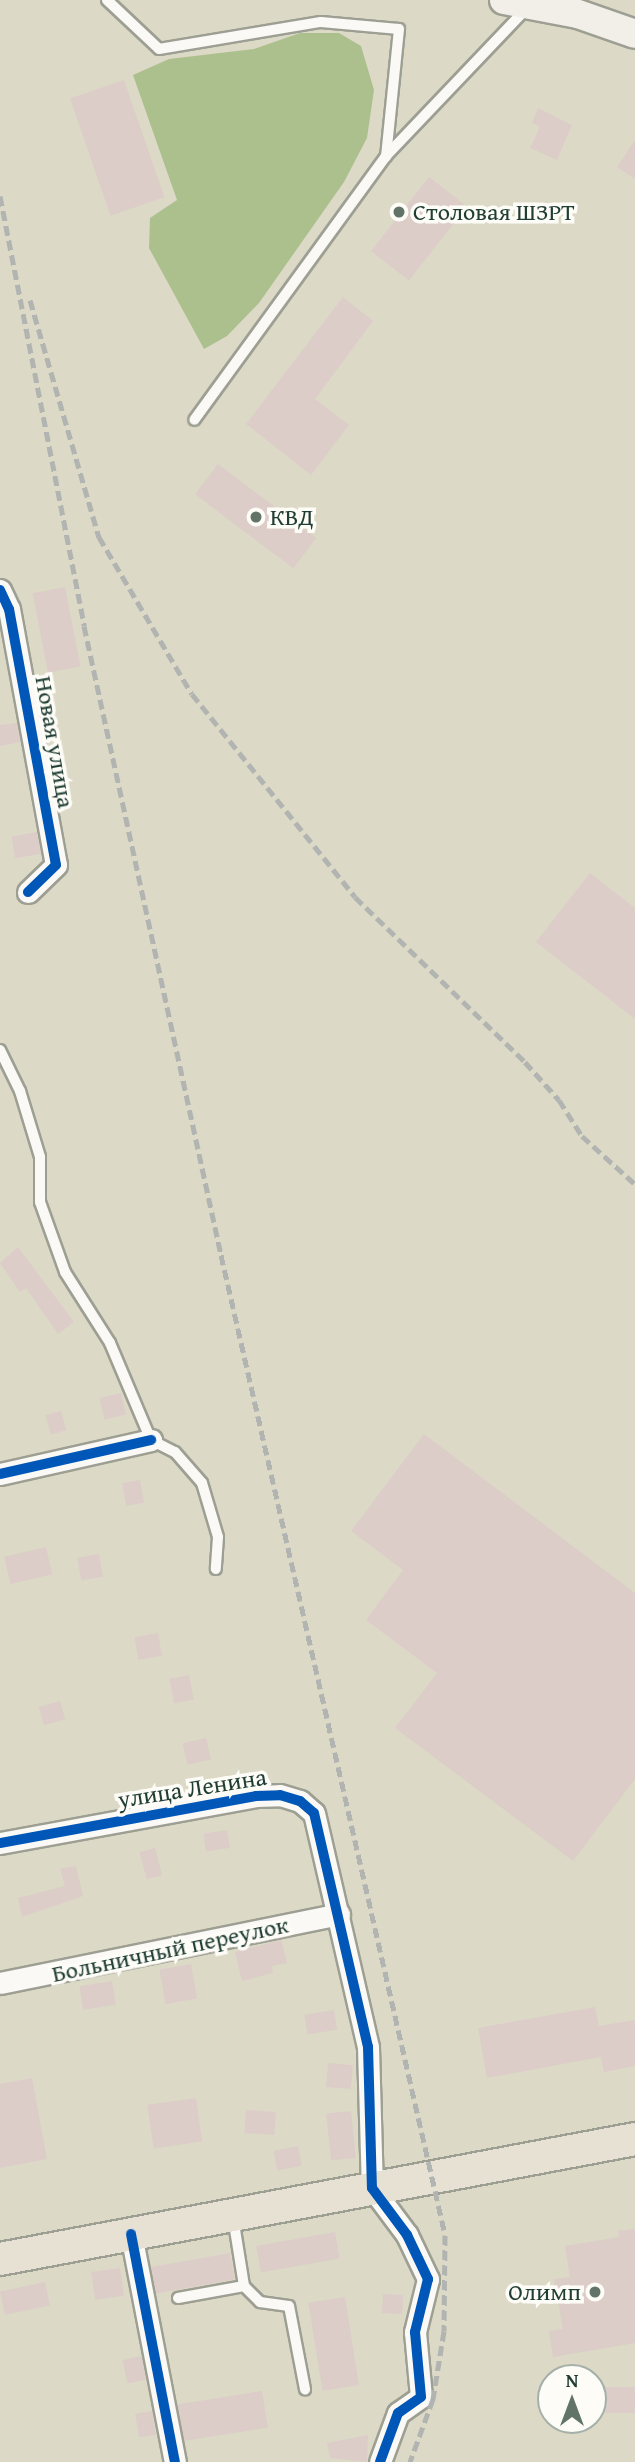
<!DOCTYPE html>
<meta charset="utf-8">
<style>
body{margin:0}
#map{position:relative;width:635px;height:2462px;overflow:hidden;background:#dcd9c6;font-family:"Gentium Book Plus",serif}
div>[style]{position:absolute}
.forest>*{inset:0;background:#acc08e}
.building>*{inset:0;background:#dccdc9;transform-origin:0 0}
.roads{filter:drop-shadow(2px 0 #9d9f93) drop-shadow(-2px 0 #9d9f93) drop-shadow(0 2px #9d9f93) drop-shadow(0 -2px #9d9f93)}
.service>*{height:10px;margin:-5px;padding:0 5px;transform-origin:5px;border-radius:5px;background:#faf9f6}
.minor>*{height:21px;margin:-10.5px;padding:0 10.5px;transform-origin:10.5px;border-radius:10.5px;background:#faf9f6}
.secondary>*{height:28px;margin:-14px;padding:0 14px;transform-origin:14px;border-radius:14px;background:#f2efe8}
.primary>*{height:32px;margin:-16px;padding:0 16px;transform-origin:16px;border-radius:16px;background:#e7e1d4}
.rail>*{height:5px;margin-top:-2.5px;transform-origin:0;background:repeating-linear-gradient(90deg,#b1b4b0 0 10px,transparent 0 15px)}
.cycleway>*{height:10px;margin:-5px;padding:0 5px;transform-origin:5px;border-radius:5px;background:#0057b8}
.dots>*{width:19px;height:19px;translate:-50% -50%;box-sizing:border-box;border:4px solid #fdfcf7;border-radius:50%}
span{translate:-50% -50%;white-space:nowrap;text-align:center;line-height:1.15;-webkit-text-stroke:7px #fdfcf7;paint-order:stroke}
.poi-label{font-size:24px;color:#1f3d34}
.left{translate:0 -50%;text-align:left}
.right{translate:-100% -50%;text-align:right}
.street-label{font-size:24px;color:#1f3d34}
.north{position:absolute;left:537px;top:2364px;width:70px;height:70px;box-sizing:border-box;background:#fdfcf7;border:2px solid #a4b0a9;border-radius:50%;rotate:0deg;font-size:19px;font-weight:700;line-height:28px;text-align:center;color:#1f3d34}
.north::after{content:'';display:block;margin:auto;width:24px;height:32px;background:#617467;clip-path:polygon(50% 0,100% 100%,50% 72%,0 100%)}
</style>
<div id="map">
<div class="forest">
<div style="clip-path:polygon(300px 33px,339px 33px,361px 46px,374px 90px,367px 138px,344px 182px,259px 303px,227px 336px,204px 349px,149px 248px,150px 218px,177px 200px,133px 75px,169px 59px,254px 49px)"></div>
</div>
<div class="building">
<div style="left:124px;top:80px;width:124px;height:57px;rotate:71deg"></div>
<div style="clip-path:polygon(538px 108px,572px 125px,557px 160px,530px 148px,540px 127px,532px 123px)"></div>
<div style="clip-path:polygon(635px 140px,635px 179px,617px 167px)"></div>
<div style="left:429px;top:177px;width:48px;height:94px;rotate:38deg"></div>
<div style="clip-path:polygon(343px 297px,373px 321px,315px 399px,349px 425px,311px 475px,246px 424px)"></div>
<div style="left:218px;top:464px;width:123px;height:38px;rotate:37deg"></div>
<div style="left:65px;top:587px;width:81px;height:33px;rotate:79deg"></div>
<div style="clip-path:polygon(17px 723px,20px 742px,0 746px,0 725px)"></div>
<div style="left:37px;top:832px;width:22px;height:26px;rotate:80deg"></div>
<div style="clip-path:polygon(590px 873px,635px 908px,635px 1019px,536px 942px)"></div>
<div style="clip-path:polygon(18px 1247px,74px 1322px,58px 1334px,26px 1288px,20px 1292px,0 1263px)"></div>
<div style="left:121px;top:1393px;width:22px;height:22px;rotate:77deg"></div>
<div style="left:61px;top:1411px;width:20px;height:16px;rotate:75deg"></div>
<div style="clip-path:polygon(424px 1434px,635px 1593px,635px 1779px,573px 1861px,395px 1728px,437px 1673px,366px 1620px,403px 1570px,351px 1531px)"></div>
<div style="left:140px;top:1480px;width:23px;height:18px;rotate:80deg"></div>
<div style="left:46px;top:1547px;width:28px;height:43px;rotate:77deg"></div>
<div style="left:99px;top:1554px;width:23px;height:22px;rotate:80deg"></div>
<div style="left:158px;top:1633px;width:23px;height:24px;rotate:80deg"></div>
<div style="left:189px;top:1675px;width:25px;height:20px;rotate:79deg"></div>
<div style="left:60px;top:1701px;width:19px;height:22px;rotate:74deg"></div>
<div style="left:206px;top:1738px;width:22px;height:24px;rotate:77deg"></div>
<div style="left:227px;top:1830px;width:18px;height:24px;rotate:81deg"></div>
<div style="left:155px;top:1848px;width:28px;height:16px;rotate:75deg"></div>
<div style="clip-path:polygon(76px 1866px,83px 1896px,22px 1917px,18px 1898px,65px 1886px,60px 1869px)"></div>
<div style="clip-path:polygon(281px 1940px,287px 1963px,272px 1966px,273px 1973px,242px 1981px,235px 1952px)"></div>
<div style="left:191px;top:1964px;width:35px;height:32px;rotate:80deg"></div>
<div style="left:112px;top:1981px;width:24px;height:33px;rotate:81deg"></div>
<div style="clip-path:polygon(595px 2007px,599px 2026px,635px 2020px,635px 2066px,604px 2072px,601px 2057px,487px 2078px,478px 2028px)"></div>
<div style="left:334px;top:2010px;width:20px;height:30px;rotate:81deg"></div>
<div style="left:328px;top:2063px;width:25px;height:24px;rotate:5deg"></div>
<div style="clip-path:polygon(32px 2078px,47px 2159px,0 2168px,0 2084px)"></div>
<div style="left:196px;top:2098px;width:44px;height:49px;rotate:82deg"></div>
<div style="left:246px;top:2110px;width:30px;height:23px;rotate:4deg"></div>
<div style="left:351px;top:2111px;width:47px;height:25px;rotate:84deg"></div>
<div style="left:298px;top:2146px;width:20px;height:25px;rotate:79deg"></div>
<div style="clip-path:polygon(635px 2229px,635px 2343px,553px 2357px,549px 2331px,563px 2329px,554px 2279px,570px 2277px,565px 2246px,619px 2237px,618px 2231px)"></div>
<div style="left:335px;top:2232px;width:27px;height:80px;rotate:80deg"></div>
<div style="left:230px;top:2253px;width:27px;height:80px;rotate:80deg"></div>
<div style="left:120px;top:2268px;width:28px;height:29px;rotate:82deg"></div>
<div style="left:45px;top:2282px;width:24px;height:46px;rotate:78deg"></div>
<div style="left:383px;top:2294px;width:20px;height:19px;rotate:3deg"></div>
<div style="left:345px;top:2297px;width:89px;height:37px;rotate:81deg"></div>
<div style="left:141px;top:2356px;width:24px;height:19px;rotate:78deg"></div>
<div style="left:635px;top:2387px;width:26px;height:41px;rotate:90deg"></div>
<div style="left:262px;top:2391px;width:37px;height:86px;rotate:81deg"></div>
<div style="left:152px;top:2411px;width:24px;height:17px;rotate:81deg"></div>
<div style="clip-path:polygon(368px 2435px,367px 2462px,330px 2458px,327px 2443px)"></div>
</div>
<div class="roads">
<div class="service">
<div style="left:107px;top:0;width:71px;rotate:43.3deg"></div>
<div style="left:159px;top:49px;width:164px;rotate:-9.5deg"></div>
<div style="left:321px;top:22px;width:78px;rotate:5.1deg"></div>
<div style="left:399px;top:29px;width:128px;rotate:95.8deg"></div>
<div style="left:386px;top:156px;width:326px;rotate:126deg"></div>
<div style="left:386px;top:156px;width:203px;rotate:-46.4deg"></div>
<div style="left:0;top:1050px;width:46px;rotate:64deg"></div>
<div style="left:20px;top:1091px;width:69px;rotate:73.1deg"></div>
<div style="left:40px;top:1157px;width:45px;rotate:90deg"></div>
<div style="left:40px;top:1202px;width:74px;rotate:70.3deg"></div>
<div style="left:65px;top:1272px;width:84px;rotate:57.6deg"></div>
<div style="left:110px;top:1343px;width:105px;rotate:67.1deg"></div>
<div style="left:151px;top:1440px;width:27px;rotate:27deg"></div>
<div style="left:175px;top:1452px;width:41px;rotate:48.9deg"></div>
<div style="left:202px;top:1483px;width:56px;rotate:73.5deg"></div>
<div style="left:218px;top:1537px;width:32px;rotate:94deg"></div>
<div style="left:233px;top:2217px;width:70px;rotate:80.9deg"></div>
<div style="left:244px;top:2286px;width:23px;rotate:45deg"></div>
<div style="left:260px;top:2302px;width:29px;rotate:8deg"></div>
<div style="left:289px;top:2306px;width:85px;rotate:79.1deg"></div>
<div style="left:178px;top:2298px;width:67px;rotate:-10.3deg"></div>
</div>
<div class="minor">
<div style="left:0;top:590px;width:21px;rotate:65deg"></div>
<div style="left:9px;top:609px;width:260px;rotate:79.6deg"></div>
<div style="left:56px;top:865px;width:39px;rotate:136deg"></div>
<div style="left:0;top:1474px;width:155px;rotate:-12.7deg"></div>
<div style="left:0;top:1843px;width:260px;rotate:-10.4deg"></div>
<div style="left:256px;top:1796px;width:24px;rotate:-2deg"></div>
<div style="left:280px;top:1795px;width:21px;rotate:17deg"></div>
<div style="left:300px;top:1801px;width:18px;rotate:41deg"></div>
<div style="left:314px;top:1813px;width:240px;rotate:77deg"></div>
<div style="left:368px;top:2047px;width:141px;rotate:88.4deg"></div>
<div style="left:372px;top:2188px;width:59px;rotate:53.3deg"></div>
<div style="left:407px;top:2235px;width:49px;rotate:64.5deg"></div>
<div style="left:428px;top:2279px;width:55px;rotate:103.8deg"></div>
<div style="left:415px;top:2332px;width:65px;rotate:84.7deg"></div>
<div style="left:421px;top:2397px;width:28px;rotate:145deg"></div>
<div style="left:398px;top:2413px;width:52px;rotate:110.2deg"></div>
<div style="left:0;top:1983px;width:346px;rotate:-11.5deg"></div>
<div style="left:131px;top:2234px;width:232px;rotate:79.1deg"></div>
</div>
<div class="secondary">
<div style="left:504px;top:0;width:75px;rotate:10.7deg"></div>
<div style="left:578px;top:14px;width:60px;rotate:19.3deg"></div>
</div>
<div class="primary">
<div style="left:0;top:2259px;width:646px;rotate:-10.7deg"></div>
</div>
</div>
<div class="rail">
<div style="left:0;top:196px;width:438px;rotate:78.9deg"></div>
<div style="left:84px;top:626px;width:644px;rotate:77.71deg"></div>
<div style="left:221px;top:1255px;width:1005px;rotate:77.12deg"></div>
<div style="left:445px;top:2235px;width:96px;rotate:90.6deg"></div>
<div style="left:444px;top:2331px;width:69px;rotate:99.2deg"></div>
<div style="left:433px;top:2399px;width:67px;rotate:110.1deg"></div>
<div style="left:30px;top:300px;width:247px;rotate:73.8deg"></div>
<div style="left:99px;top:537px;width:182px;rotate:59.4deg"></div>
<div style="left:192px;top:694px;width:260px;rotate:51.2deg"></div>
<div style="left:355px;top:897px;width:237px;rotate:44.1deg"></div>
<div style="left:525px;top:1062px;width:51px;rotate:48.2deg"></div>
<div style="left:559px;top:1100px;width:43px;rotate:57.4deg"></div>
<div style="left:582px;top:1136px;width:72px;rotate:42.2deg"></div>
</div>
<div class="cycleway">
<div style="left:0;top:590px;width:21px;rotate:65deg"></div>
<div style="left:9px;top:609px;width:260px;rotate:79.6deg"></div>
<div style="left:56px;top:865px;width:39px;rotate:136deg"></div>
<div style="left:0;top:1474px;width:155px;rotate:-12.7deg"></div>
<div style="left:0;top:1843px;width:260px;rotate:-10.4deg"></div>
<div style="left:256px;top:1796px;width:24px;rotate:-2deg"></div>
<div style="left:280px;top:1795px;width:21px;rotate:17deg"></div>
<div style="left:300px;top:1801px;width:18px;rotate:41deg"></div>
<div style="left:314px;top:1813px;width:240px;rotate:77deg"></div>
<div style="left:368px;top:2047px;width:141px;rotate:88.4deg"></div>
<div style="left:372px;top:2188px;width:59px;rotate:53.3deg"></div>
<div style="left:407px;top:2235px;width:49px;rotate:64.5deg"></div>
<div style="left:428px;top:2279px;width:55px;rotate:103.8deg"></div>
<div style="left:415px;top:2332px;width:65px;rotate:84.7deg"></div>
<div style="left:421px;top:2397px;width:28px;rotate:145deg"></div>
<div style="left:398px;top:2413px;width:52px;rotate:110.2deg"></div>
<div style="left:131px;top:2234px;width:232px;rotate:79.1deg"></div>
</div>
<div class="dots">
<div style="left:399px;top:212px;background:#617467"></div>
<div style="left:256px;top:517px;background:#617467"></div>
<div style="left:595px;top:2292px;background:#617467"></div>
</div>
<div class="poi-label">
<span class="left" style="left:413px;top:212px">Столовая ШЗРТ</span>
<span class="left" style="left:270px;top:517px">КВД</span>
<span class="right" style="left:581px;top:2292px">Олимп</span>
</div>
<div class="street-label">
<span style="left:55px;top:742px;rotate:80deg">Новая улица</span>
<span style="left:192px;top:1788px;rotate:-9deg">улица Ленина</span>
<span style="left:170px;top:1949px;rotate:-12deg">Больничный переулок</span>
</div>
<div class="north">N</div>
</div>
